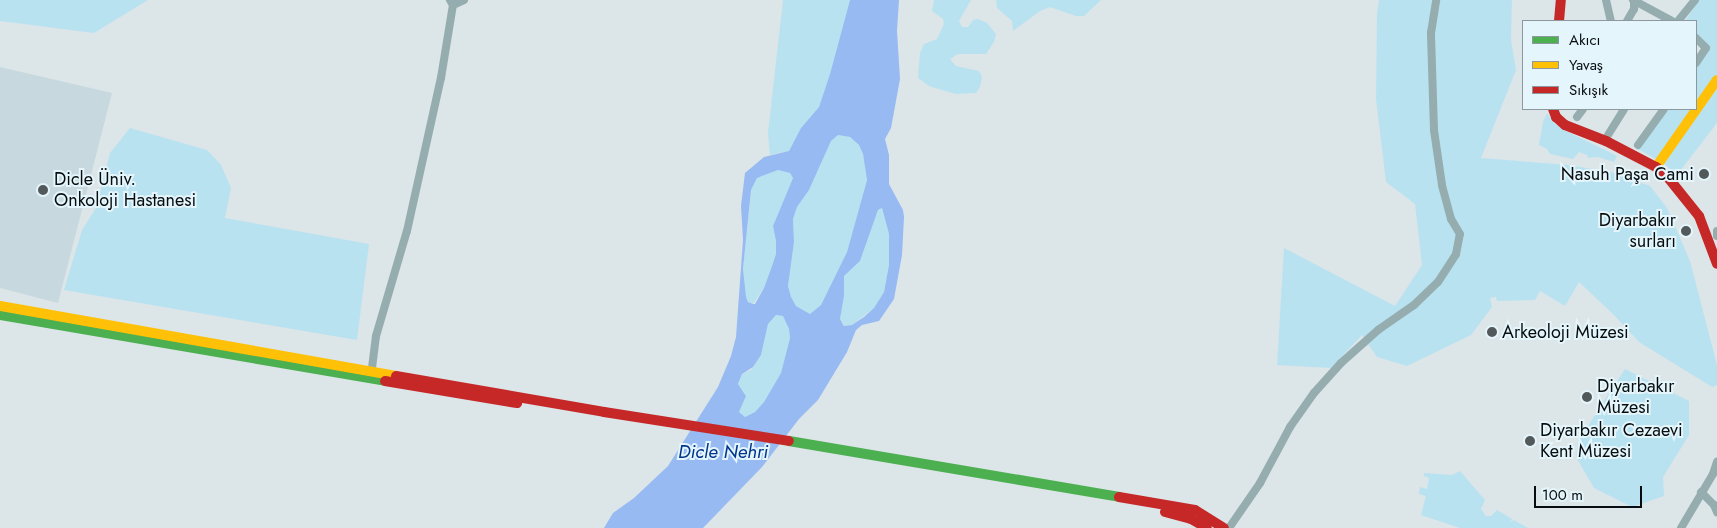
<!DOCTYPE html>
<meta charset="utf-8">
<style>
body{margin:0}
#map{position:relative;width:1717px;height:528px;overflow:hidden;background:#dce5e8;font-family:Jost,sans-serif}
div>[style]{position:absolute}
.built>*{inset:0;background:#c7d9de}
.green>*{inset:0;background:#b9e2f1}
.water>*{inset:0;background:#97baf2}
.street>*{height:8px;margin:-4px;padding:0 4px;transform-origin:4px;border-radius:4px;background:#95adaf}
.fast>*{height:10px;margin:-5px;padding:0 5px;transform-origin:5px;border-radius:5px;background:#4caf50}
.slow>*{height:10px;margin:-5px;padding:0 5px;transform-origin:5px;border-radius:5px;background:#ffc107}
.jam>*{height:10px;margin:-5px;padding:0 5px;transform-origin:5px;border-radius:5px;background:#c62828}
.dots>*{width:14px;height:14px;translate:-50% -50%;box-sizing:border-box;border:2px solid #e4f5fb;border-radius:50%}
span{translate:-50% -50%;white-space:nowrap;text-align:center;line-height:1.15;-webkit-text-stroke:4px #e4f5fb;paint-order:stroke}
.poi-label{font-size:18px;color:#070d0f}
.right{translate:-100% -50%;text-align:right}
.left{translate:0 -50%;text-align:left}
.water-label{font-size:19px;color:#00358e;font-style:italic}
.legend{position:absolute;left:1522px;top:20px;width:175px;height:90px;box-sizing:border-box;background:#e4f5fb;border:1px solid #8c989d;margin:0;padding:6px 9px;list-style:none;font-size:15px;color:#070d0f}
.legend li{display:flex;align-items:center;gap:10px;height:25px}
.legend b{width:25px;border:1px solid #8c989d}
.scale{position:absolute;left:1534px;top:486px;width:108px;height:22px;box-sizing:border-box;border:2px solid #070d0f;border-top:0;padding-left:6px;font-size:15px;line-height:18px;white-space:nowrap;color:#070d0f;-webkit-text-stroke:4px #e4f5fb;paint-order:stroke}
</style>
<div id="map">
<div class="built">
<div style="clip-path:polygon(0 67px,112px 93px,58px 303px,0 288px)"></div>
</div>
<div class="green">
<div style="clip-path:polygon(0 0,148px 0,94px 33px,0 21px)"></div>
<div style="clip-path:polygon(783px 0,850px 0,830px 74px,819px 107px,801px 128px,789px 151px,770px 155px,768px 133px)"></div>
<div style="clip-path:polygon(934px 0,971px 0,959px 21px,962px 27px,968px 27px,973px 20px,978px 19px,987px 23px,996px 34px,994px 42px,986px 54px,958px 54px,950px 59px,956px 66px,979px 71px,982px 77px,980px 87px,976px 93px,956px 94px,942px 90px,929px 86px,918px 78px,920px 53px,924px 44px,937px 39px,944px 24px,943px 19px,932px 11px)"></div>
<div style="clip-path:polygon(996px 0,1101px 0,1084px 16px,1076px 16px,1050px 7px,1040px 11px,1013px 31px,1012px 21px,997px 8px)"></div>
<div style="clip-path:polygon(1379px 0,1512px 0,1511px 40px,1516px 70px,1481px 158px,1568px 165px,1611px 172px,1650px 186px,1667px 208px,1690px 261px,1717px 365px,1717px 385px,1712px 387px,1639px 342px,1614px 315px,1579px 282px,1565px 306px,1540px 291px,1535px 300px,1497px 301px,1496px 297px,1490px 298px,1492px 307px,1471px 335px,1407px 366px,1377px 357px,1362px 335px,1331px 368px,1277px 365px,1284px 248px,1395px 306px,1422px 265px,1415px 204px,1386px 182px,1376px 99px,1377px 14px)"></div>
<div style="clip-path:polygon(1699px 0,1717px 0,1717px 75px,1696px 104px,1696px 68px,1710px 48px,1696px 35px,1696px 21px,1685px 21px)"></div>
<div style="clip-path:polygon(1717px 88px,1717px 123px,1677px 175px,1663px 163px)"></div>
<div style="clip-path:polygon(1667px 109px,1692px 109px,1656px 159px,1638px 149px)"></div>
<div style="clip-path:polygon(1547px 113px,1554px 123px,1566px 131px,1617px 156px,1614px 162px,1598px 157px,1588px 158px,1587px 155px,1579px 152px,1573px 159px,1550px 154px,1547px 149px,1539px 145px,1543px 122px)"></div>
<div style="clip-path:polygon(130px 128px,207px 150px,221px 165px,231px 188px,225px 218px,369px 244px,357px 340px,64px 290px,82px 230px,96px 208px,110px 153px)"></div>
<div style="clip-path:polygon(838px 135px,850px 137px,859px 145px,863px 154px,867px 180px,847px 252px,821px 305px,810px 314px,796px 306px,791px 298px,788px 286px,794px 242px,793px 219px,797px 207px,809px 190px,831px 141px)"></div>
<div style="clip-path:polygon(778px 170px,790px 173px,793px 178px,773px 226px,776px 241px,776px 254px,772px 266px,764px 288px,753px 304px,748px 302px,745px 297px,743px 269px,751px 190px,757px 178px)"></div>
<div style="clip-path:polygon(882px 208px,889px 234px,889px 265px,884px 292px,874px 308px,852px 325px,845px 326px,840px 319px,844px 296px,844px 276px,860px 261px,878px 210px)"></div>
<div style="clip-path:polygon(776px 315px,783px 316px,789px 329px,790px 338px,781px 373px,764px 402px,755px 412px,745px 417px,739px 412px,746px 395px,738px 384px,742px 374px,751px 370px,761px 355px,768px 324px)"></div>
<div style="clip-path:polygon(1625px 369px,1689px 401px,1689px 435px,1663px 477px,1664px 496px,1632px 507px,1594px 488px,1576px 457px,1578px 441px)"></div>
<div style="clip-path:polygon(1460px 471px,1485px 500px,1481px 509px,1486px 516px,1491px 516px,1497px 510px,1512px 519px,1510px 522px,1514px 520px,1528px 528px,1460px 528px,1421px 515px,1426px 496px,1419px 494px,1420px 487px,1427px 489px,1429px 478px,1424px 476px,1424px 473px,1452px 475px)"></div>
</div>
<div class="water">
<div style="clip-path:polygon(evenodd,850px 0,899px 0,897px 31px,900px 79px,891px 128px,885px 139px,889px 155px,889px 184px,903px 210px,904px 217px,902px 255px,894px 299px,879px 321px,862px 325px,856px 330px,847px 352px,818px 400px,799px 419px,762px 467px,703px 528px,604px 528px,613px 513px,634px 498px,668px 466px,718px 387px,731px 356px,736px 337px,743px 240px,741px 206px,745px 173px,764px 157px,789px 151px,801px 128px,819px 107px,830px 74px,850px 0,838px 135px,850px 137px,859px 145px,863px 154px,867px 180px,847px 252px,821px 305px,810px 314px,796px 306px,791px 297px,788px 286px,794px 242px,793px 219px,797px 207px,809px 190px,831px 141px,838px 135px,850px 0,778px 170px,790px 173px,793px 178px,773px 226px,776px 241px,776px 254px,772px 266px,764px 288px,755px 304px,753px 304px,748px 302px,746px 297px,743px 269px,751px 190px,757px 178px,778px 170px,850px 0,882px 208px,889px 234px,889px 265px,884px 292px,874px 308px,864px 317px,852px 325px,844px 326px,840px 319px,844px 296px,844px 276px,860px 261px,878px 210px,882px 208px,850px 0,776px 315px,783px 316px,789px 329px,790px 338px,781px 373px,764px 402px,755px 412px,745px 417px,739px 412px,746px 396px,738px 384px,742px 374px,753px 367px,761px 355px,768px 324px,776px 315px)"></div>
</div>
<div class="street">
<div style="left:1606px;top:0;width:22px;rotate:77deg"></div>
<div style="left:1633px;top:0;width:44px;rotate:28.3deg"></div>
<div style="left:453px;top:5px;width:12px;rotate:-24deg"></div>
<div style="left:1627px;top:21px;width:14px;rotate:-60deg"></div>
<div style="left:1634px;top:9px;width:9px;rotate:-90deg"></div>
<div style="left:1678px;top:21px;width:27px;rotate:-51deg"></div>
<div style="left:1696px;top:38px;width:14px;rotate:45deg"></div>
<div style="left:1706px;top:48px;width:18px;rotate:124deg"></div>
<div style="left:1577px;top:117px;width:10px;rotate:-53deg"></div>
<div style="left:1608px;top:135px;width:31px;rotate:-58deg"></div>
<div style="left:1638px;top:145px;width:44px;rotate:-54.2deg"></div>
<div style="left:1717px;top:231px;width:5px;rotate:90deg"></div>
<div style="left:371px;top:376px;width:40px;rotate:-82.9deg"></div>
<div style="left:376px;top:336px;width:109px;rotate:-73.6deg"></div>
<div style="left:407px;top:231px;width:157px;rotate:-77.5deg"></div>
<div style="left:441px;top:78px;width:74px;rotate:-80.7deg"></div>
<div style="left:453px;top:5px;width:6px;rotate:-121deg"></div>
<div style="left:1701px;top:492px;width:18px;rotate:45deg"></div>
<div style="left:1714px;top:505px;width:8px;rotate:67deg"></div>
<div style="left:1229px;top:528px;width:55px;rotate:-55.4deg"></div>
<div style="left:1260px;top:483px;width:64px;rotate:-61.8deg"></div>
<div style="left:1290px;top:427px;width:42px;rotate:-54.8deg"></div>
<div style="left:1314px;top:393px;width:40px;rotate:-48deg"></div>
<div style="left:1341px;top:363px;width:50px;rotate:-41.7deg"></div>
<div style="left:1378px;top:330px;width:44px;rotate:-34.8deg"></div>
<div style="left:1414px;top:305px;width:33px;rotate:-44deg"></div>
<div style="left:1438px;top:282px;width:33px;rotate:-57deg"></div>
<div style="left:1456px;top:254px;width:20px;rotate:-79deg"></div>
<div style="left:1460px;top:234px;width:17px;rotate:-121deg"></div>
<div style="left:1451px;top:219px;width:35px;rotate:-105deg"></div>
<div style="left:1442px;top:185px;width:56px;rotate:-98.3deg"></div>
<div style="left:1434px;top:130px;width:97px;rotate:-91.8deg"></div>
<div style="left:1431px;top:33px;width:33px;rotate:-81deg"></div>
<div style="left:1681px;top:528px;width:63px;rotate:-59.3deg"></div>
<div style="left:1713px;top:474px;width:13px;rotate:-72deg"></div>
</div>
<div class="fast">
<div style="left:0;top:315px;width:391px;rotate:9.7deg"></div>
<div style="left:789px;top:441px;width:335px;rotate:9.6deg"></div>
</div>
<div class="slow">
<div style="left:1656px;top:167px;width:106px;rotate:-55deg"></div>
<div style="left:0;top:306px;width:402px;rotate:10deg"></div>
</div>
<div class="jam">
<div style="left:1559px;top:21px;width:21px;rotate:-85deg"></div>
<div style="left:1553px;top:109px;width:9px;rotate:69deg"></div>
<div style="left:1556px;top:117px;width:12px;rotate:42deg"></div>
<div style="left:1565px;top:125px;width:44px;rotate:21.3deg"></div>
<div style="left:1606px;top:141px;width:56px;rotate:27.5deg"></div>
<div style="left:1656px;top:167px;width:13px;rotate:39deg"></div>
<div style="left:1666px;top:175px;width:53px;rotate:51.2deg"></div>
<div style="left:1699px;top:216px;width:51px;rotate:69.4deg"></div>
<div style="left:396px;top:376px;width:211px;rotate:9.8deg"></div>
<div style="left:604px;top:412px;width:187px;rotate:8.9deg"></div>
<div style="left:385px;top:381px;width:134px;rotate:9.5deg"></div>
<div style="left:1119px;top:497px;width:77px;rotate:9.7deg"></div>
<div style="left:1195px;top:510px;width:34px;rotate:32deg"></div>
<div style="left:1165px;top:512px;width:27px;rotate:15deg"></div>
<div style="left:1191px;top:519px;width:18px;rotate:29deg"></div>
</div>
<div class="dots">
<div style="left:1704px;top:174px;background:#52595b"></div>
<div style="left:43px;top:190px;background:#52595b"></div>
<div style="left:1686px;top:231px;background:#52595b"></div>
<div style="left:1492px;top:332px;background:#52595b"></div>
<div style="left:1587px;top:397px;background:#52595b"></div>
<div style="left:1530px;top:441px;background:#52595b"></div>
</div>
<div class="poi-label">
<span class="right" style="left:1694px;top:174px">Nasuh Paşa Cami</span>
<span class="left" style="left:54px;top:190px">Dicle Üniv.<br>Onkoloji Hastanesi</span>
<span class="right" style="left:1676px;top:231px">Diyarbakır<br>surları</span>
<span class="left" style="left:1502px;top:332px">Arkeoloji Müzesi</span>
<span class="left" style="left:1597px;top:397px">Diyarbakır<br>Müzesi</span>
<span class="left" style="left:1540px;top:441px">Diyarbakır Cezaevi<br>Kent Müzesi</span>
</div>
<div class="water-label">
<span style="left:723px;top:452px">Dicle Nehri</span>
</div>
<ul class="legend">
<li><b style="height:6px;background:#4caf50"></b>Akıcı</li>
<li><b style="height:6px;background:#ffc107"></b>Yavaş</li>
<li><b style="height:6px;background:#c62828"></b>Sıkışık</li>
</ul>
<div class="scale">100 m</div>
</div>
